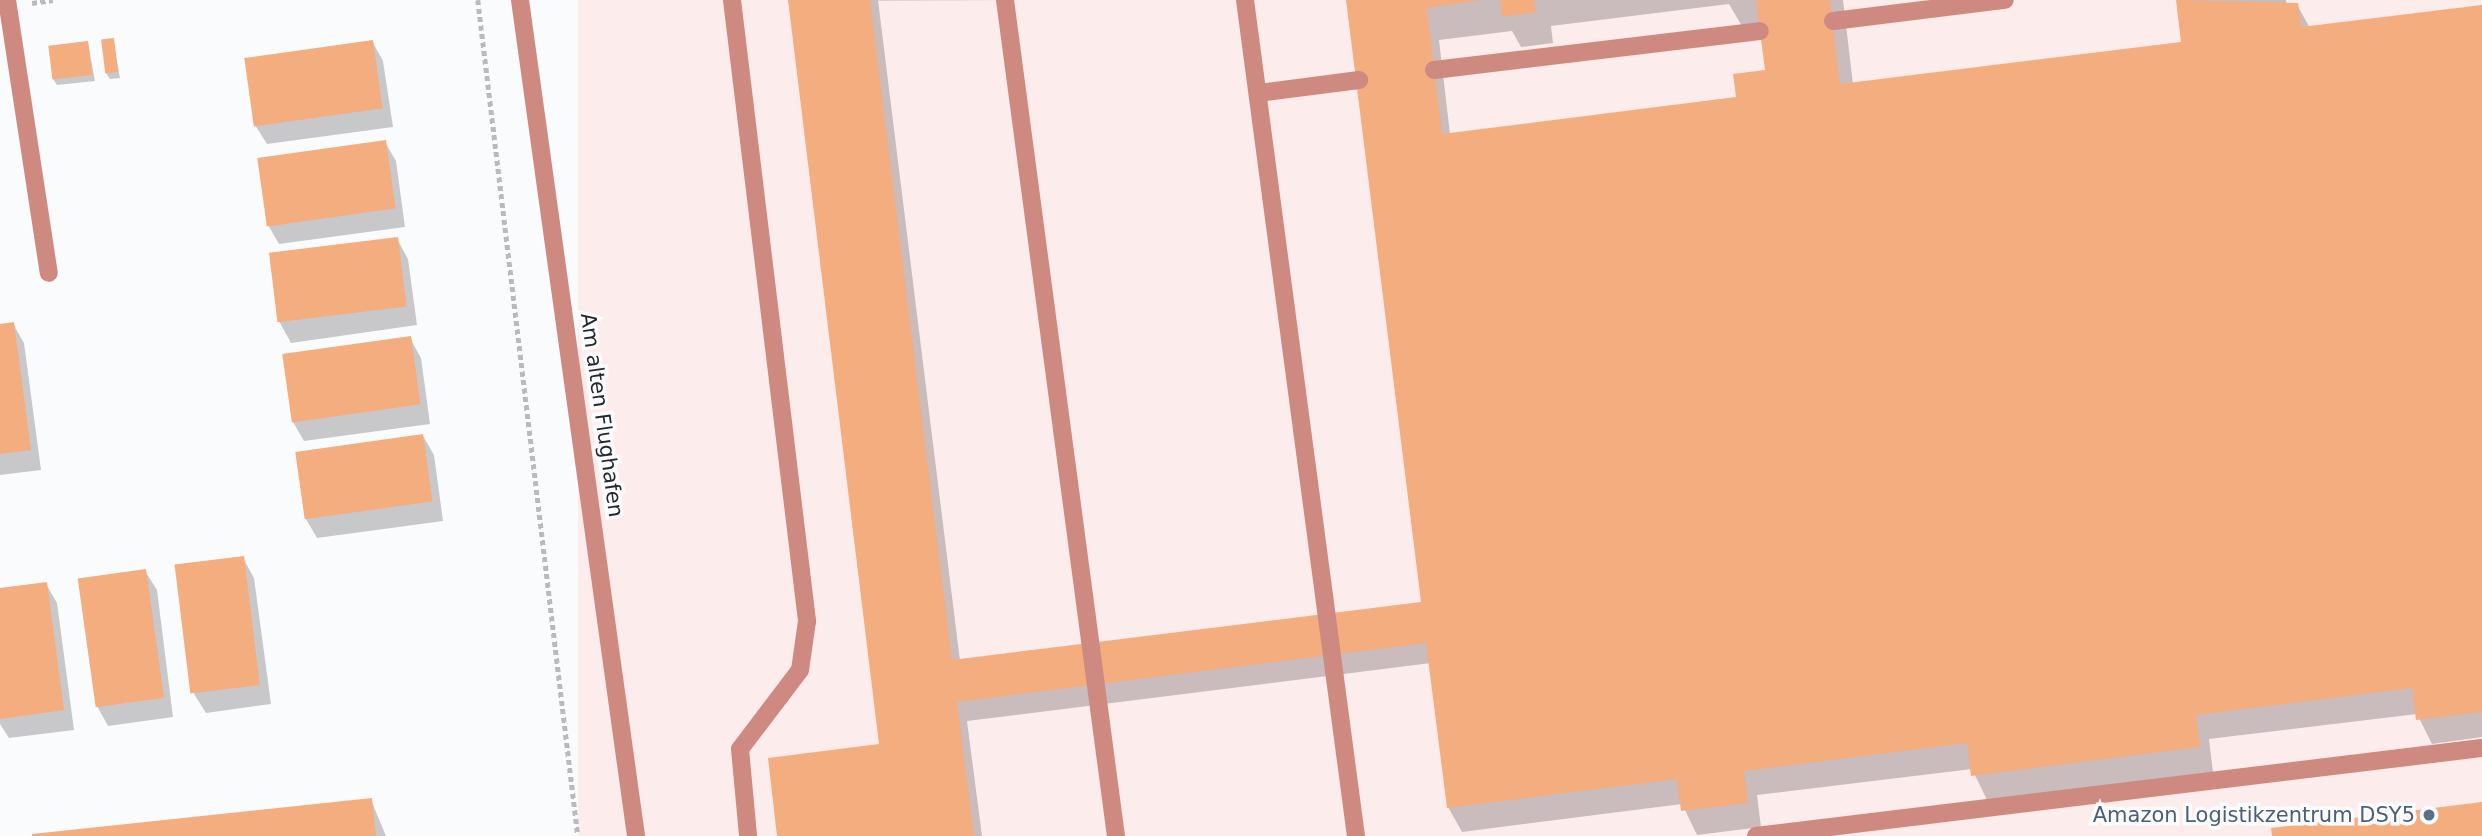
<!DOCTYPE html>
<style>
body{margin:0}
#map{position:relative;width:2482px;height:836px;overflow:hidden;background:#fafbfd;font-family:"DejaVu Sans",sans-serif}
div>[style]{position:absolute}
.commercial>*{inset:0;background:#fdecec;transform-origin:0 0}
.shadow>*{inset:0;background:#0003}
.building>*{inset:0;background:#f4ad7e;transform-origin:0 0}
.path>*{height:4.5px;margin-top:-2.25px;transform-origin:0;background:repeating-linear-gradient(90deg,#b9babd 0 5px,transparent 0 8.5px)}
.service>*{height:18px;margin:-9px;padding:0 9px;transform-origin:9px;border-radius:9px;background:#ce8981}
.minor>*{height:18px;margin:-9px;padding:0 9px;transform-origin:9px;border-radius:9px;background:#ce8981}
.dots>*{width:19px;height:19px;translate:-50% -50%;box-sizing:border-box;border:4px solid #fafbfd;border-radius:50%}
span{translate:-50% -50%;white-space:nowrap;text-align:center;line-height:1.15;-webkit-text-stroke:7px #fafbfd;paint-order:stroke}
.street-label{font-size:21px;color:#26282c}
.service-label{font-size:21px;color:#4e5e75}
.right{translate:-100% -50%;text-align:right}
</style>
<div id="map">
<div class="commercial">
<div style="left:578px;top:0;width:1904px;height:842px"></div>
</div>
<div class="shadow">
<div style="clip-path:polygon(evenodd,789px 0,878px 0,960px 661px,1423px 604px,1348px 0,1843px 0,1853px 84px,2184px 43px,2177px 0,2286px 0,2287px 6px,2297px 5px,2310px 28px,2482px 6px,2482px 737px,2432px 744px,2417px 714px,2209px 739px,2213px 772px,1987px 800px,1972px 769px,1757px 795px,1761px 827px,1697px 835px,1682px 804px,1462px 832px,1448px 807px,1431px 663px,967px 721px,982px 836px,779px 836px,881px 745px,789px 0,1729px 4px,1743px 28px,1761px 26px,1767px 71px,1739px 98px,1450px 134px,1439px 40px,1512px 31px,1521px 47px,1553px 43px,1551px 26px,1729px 4px)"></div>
<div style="clip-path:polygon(113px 40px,120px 78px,110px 79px,106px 73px)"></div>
<div style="clip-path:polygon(372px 41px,383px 61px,393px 127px,267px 144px,255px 125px)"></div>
<div style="clip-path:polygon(88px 43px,95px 81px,57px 85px,53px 79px)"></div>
<div style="clip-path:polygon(385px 142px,396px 161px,405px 227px,279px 244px,268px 225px)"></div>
<div style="clip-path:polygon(397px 239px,408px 259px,417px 325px,291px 343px,280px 323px,271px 257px)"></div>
<div style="clip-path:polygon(13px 324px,24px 343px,41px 470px,0 475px,0 325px)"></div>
<div style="clip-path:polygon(410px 338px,421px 358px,430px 424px,304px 441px,293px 422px)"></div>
<div style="clip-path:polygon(423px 436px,434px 455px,443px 521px,317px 538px,306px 519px)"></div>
<div style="clip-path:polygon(243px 558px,254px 578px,271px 704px,206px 713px,194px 694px)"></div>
<div style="clip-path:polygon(145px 571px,157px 590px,173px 717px,108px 726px,97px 706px)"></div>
<div style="clip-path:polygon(46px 584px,57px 603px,74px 730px,9px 738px,0 724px,0 590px)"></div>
<div style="clip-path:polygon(371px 800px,386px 836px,31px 836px)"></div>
</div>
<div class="building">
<div style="clip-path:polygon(788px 0,870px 0,952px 660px,1421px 602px,1346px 0,1481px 0,1427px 8px,1442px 134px,1736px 97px,1733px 74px,1765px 70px,1756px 0,1830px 0,1840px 84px,2181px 42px,2176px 0,2298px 3px,2301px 27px,2482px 5px,2482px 712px,2416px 720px,2412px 688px,2196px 715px,2200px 747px,1971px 776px,1967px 743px,1744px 771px,1748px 803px,1681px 811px,1677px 779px,1447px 808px,1426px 643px,957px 702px,974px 836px,777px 836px,768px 758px,879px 744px)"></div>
<div style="clip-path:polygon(1500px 0,1534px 0,1536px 12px,1502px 17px)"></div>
<div style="left:114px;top:38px;width:34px;height:13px;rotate:83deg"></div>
<div style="left:373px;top:40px;width:69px;height:130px;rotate:82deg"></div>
<div style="left:88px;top:41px;width:34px;height:40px;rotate:83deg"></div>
<div style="left:386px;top:140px;width:69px;height:130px;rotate:82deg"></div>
<div style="left:398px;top:237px;width:70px;height:130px;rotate:83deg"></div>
<div style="clip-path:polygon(14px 322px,31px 450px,0 454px,0 324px)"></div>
<div style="left:411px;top:336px;width:69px;height:130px;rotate:82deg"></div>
<div style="left:423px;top:434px;width:68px;height:129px;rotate:82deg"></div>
<div style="left:244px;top:556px;width:130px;height:70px;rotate:83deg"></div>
<div style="left:146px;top:569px;width:130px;height:69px;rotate:82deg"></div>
<div style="clip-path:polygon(47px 582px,64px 710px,0 719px,0 588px)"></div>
<div style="clip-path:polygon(372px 798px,376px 836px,32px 836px,32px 834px)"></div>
<div style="clip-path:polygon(2482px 802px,2482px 836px,2272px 836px,2271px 828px)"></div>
</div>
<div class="path">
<div style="left:478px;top:0;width:842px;rotate:83.18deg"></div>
<div style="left:32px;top:3px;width:21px;rotate:-8deg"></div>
</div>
<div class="service">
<div style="left:7px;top:0;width:276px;rotate:81.3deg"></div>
<div style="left:732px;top:0;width:626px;rotate:83.11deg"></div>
<div style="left:807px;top:621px;width:49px;rotate:98.1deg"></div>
<div style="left:800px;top:670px;width:99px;rotate:127.2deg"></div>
<div style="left:740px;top:749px;width:87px;rotate:84.7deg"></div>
<div style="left:1005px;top:0;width:843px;rotate:82.44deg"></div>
<div style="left:1245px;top:0;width:843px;rotate:82.44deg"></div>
<div style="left:1833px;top:21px;width:173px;rotate:-7deg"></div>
<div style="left:1434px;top:70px;width:328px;rotate:-6.8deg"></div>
<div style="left:1258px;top:93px;width:102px;rotate:-7.3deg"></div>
<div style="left:1756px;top:836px;width:731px;rotate:-6.91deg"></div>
</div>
<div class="minor">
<div style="left:520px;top:0;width:844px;rotate:82.1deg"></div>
</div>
<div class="dots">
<div style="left:2429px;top:815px;background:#5c6f8a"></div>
</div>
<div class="street-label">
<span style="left:602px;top:415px;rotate:82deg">Am alten Flughafen</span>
</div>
<div class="service-label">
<span class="right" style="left:2415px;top:815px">Amazon Logistikzentrum DSY5</span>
</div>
</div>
